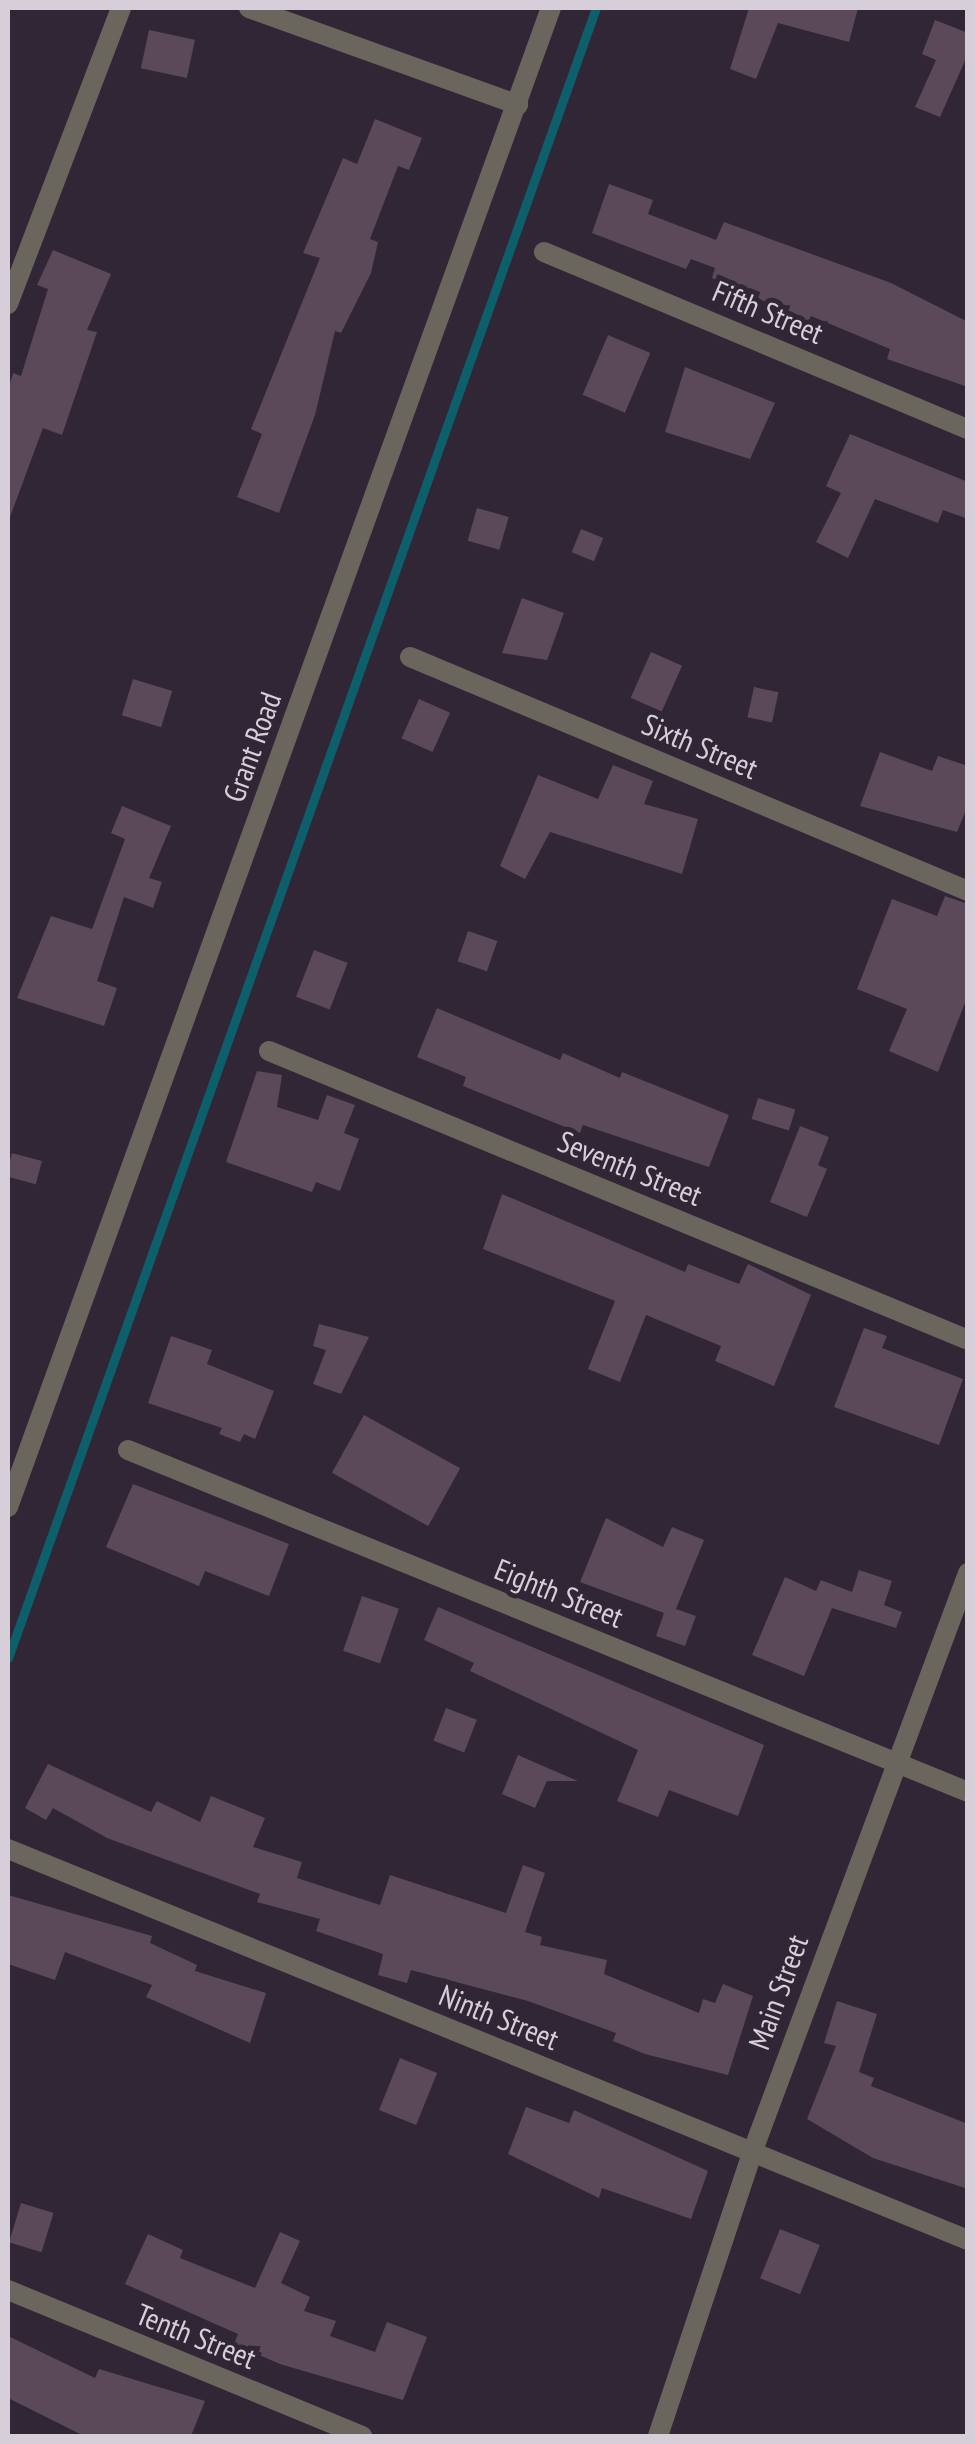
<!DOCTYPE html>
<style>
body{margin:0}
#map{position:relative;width:975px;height:2444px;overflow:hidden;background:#312636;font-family:"PT Sans Narrow",sans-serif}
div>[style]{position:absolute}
.stream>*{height:9px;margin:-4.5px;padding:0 4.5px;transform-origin:4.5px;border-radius:4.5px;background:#0d606b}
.building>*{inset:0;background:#5b4959;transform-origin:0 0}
.street>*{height:20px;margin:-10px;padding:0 10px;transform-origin:10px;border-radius:10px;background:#6b665d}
span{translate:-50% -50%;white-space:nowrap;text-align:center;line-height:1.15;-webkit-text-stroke:10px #312636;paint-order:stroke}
.street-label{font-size:30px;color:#d6ced9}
.frame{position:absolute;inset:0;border:10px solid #d6ced9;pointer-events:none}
</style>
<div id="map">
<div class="stream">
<div style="left:8px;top:1658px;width:1752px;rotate:-70.39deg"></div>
</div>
<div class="building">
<div style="clip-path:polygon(749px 8px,858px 8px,849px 42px,778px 23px,756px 79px,730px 69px)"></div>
<div style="clip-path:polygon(935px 20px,968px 33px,968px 54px,940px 117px,915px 107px,936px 60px,922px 54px)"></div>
<div style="left:149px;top:30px;width:47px;height:39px;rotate:12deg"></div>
<div style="clip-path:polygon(375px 119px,422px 138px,409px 170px,398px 166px,370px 239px,378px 242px,371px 273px,341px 333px,335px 331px,315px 415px,279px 513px,237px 497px,262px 434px,251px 429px,320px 258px,303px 253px,343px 158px,357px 164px)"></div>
<div style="clip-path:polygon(609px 184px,653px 200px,648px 214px,716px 240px,724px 222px,891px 283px,968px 322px,968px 387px,887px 359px,890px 349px,811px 316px,804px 331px,768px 318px,773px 305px,712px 278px,715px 268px,691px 259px,686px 269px,592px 233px)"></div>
<div style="clip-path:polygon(53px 250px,111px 274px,87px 330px,97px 332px,62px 435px,43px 428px,10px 517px,8px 390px,13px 373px,21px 376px,48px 289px,37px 285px)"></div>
<div style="left:608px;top:335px;width:46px;height:65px;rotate:23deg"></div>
<div style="clip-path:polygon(685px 367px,775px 403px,750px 459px,665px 432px)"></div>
<div style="clip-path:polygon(850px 434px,968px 482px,968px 519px,943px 510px,938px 523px,875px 499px,848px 558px,816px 542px,841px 493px,826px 486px)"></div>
<div style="left:477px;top:508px;width:33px;height:34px;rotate:16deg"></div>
<div style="left:581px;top:529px;width:24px;height:25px;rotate:22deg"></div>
<div style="clip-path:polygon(522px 598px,564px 613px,547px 660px,502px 653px)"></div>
<div style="left:651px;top:652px;width:34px;height:50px;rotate:24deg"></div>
<div style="left:133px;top:679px;width:41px;height:38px;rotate:17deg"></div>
<div style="left:754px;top:687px;width:25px;height:31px;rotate:12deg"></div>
<div style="left:419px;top:699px;width:34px;height:43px;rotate:24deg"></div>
<div style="clip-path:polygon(880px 752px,932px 771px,938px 756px,968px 766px,968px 805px,957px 832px,860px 806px)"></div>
<div style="clip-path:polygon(613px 765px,653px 781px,644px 804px,698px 819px,682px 874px,550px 832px,525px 879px,500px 866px,538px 775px,598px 799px)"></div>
<div style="clip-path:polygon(122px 806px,171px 826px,149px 878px,162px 882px,153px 908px,124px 897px,97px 981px,117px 988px,104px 1026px,17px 998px,51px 916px,92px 929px,125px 839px,111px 833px)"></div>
<div style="clip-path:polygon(945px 896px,968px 904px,968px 995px,938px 1072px,889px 1051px,907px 1009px,857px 989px,892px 899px,937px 916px)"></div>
<div style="left:468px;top:931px;width:31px;height:32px;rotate:19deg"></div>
<div style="left:314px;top:950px;width:36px;height:50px;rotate:21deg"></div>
<div style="clip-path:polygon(437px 1008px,560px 1060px,563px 1053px,620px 1078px,622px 1072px,729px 1115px,709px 1167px,583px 1125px,580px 1133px,463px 1086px,466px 1077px,417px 1057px)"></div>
<div style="clip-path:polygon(257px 1071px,282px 1075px,277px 1107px,318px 1120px,327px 1095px,355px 1105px,344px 1133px,359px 1139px,340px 1191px,316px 1182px,312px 1192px,226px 1162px)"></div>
<div style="left:758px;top:1098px;width:39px;height:22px;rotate:17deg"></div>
<div style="clip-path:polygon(800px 1126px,829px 1137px,818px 1165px,827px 1169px,807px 1217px,770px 1202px)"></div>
<div style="left:12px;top:1153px;width:31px;height:24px;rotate:15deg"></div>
<div style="clip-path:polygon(502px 1194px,685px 1272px,688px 1264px,739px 1284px,748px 1264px,811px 1295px,774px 1386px,715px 1361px,721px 1346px,646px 1315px,620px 1382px,588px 1369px,615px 1301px,483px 1249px)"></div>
<div style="clip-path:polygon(319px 1324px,369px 1337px,341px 1394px,313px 1384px,326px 1350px,313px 1346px)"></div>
<div style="clip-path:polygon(864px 1328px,887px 1336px,882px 1348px,963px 1379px,939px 1445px,834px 1407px)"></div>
<div style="clip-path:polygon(171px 1336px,212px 1350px,207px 1364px,274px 1391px,255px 1439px,244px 1434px,240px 1442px,219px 1434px,222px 1428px,148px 1403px)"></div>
<div style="left:364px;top:1415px;width:110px;height:66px;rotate:29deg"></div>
<div style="clip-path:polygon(133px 1484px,289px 1544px,269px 1596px,205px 1571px,199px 1586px,106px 1547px)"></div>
<div style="clip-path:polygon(606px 1518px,663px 1547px,672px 1527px,704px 1540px,676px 1609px,696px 1616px,685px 1646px,656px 1636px,664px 1613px,580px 1582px)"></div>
<div style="clip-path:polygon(859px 1570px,892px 1581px,884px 1605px,902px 1612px,896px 1628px,832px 1608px,804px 1676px,752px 1655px,785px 1577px,816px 1591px,821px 1580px,852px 1592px)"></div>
<div style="left:362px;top:1596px;width:39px;height:58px;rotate:19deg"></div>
<div style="clip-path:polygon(438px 1607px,764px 1745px,738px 1816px,669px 1790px,658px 1817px,617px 1801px,638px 1750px,470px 1671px,474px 1663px,424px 1640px)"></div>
<div style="left:446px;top:1708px;width:33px;height:35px;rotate:21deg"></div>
<div style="clip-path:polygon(518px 1755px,536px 1763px,578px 1781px,547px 1781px,535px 1808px,502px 1794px)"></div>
<div style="clip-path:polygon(48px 1764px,151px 1812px,157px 1801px,200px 1822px,211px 1796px,265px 1818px,253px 1847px,302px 1862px,297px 1878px,380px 1905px,390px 1875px,506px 1913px,523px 1865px,545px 1873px,525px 1932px,542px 1937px,540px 1945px,607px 1960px,604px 1974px,699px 2013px,703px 1999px,715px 2003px,723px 1984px,753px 1996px,728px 2075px,645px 2054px,613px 2041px,616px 2033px,528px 2001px,411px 1970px,407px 1983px,378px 1975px,383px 1954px,316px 1931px,320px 1919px,257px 1902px,260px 1894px,107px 1838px,53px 1808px,46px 1820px,25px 1808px)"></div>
<div style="clip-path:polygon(8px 1895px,152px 1936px,150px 1943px,197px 1965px,195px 1971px,266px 1993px,250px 2043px,146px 1997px,152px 1985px,65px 1952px,55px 1980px,8px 1964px)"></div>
<div style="clip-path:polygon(837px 2001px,877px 2014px,859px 2072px,874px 2078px,871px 2086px,968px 2124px,968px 2189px,873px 2158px,807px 2119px,836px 2046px,824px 2043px)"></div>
<div style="left:400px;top:2058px;width:40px;height:56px;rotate:22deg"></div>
<div style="clip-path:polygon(526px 2107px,569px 2123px,574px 2110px,708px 2171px,691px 2219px,602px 2188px,599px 2198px,508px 2154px)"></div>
<div style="left:21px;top:2203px;width:34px;height:41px;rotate:17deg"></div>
<div style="left:780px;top:2229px;width:43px;height:53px;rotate:22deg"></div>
<div style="clip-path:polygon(280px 2232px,300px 2241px,281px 2283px,310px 2297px,304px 2311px,336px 2321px,330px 2336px,375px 2352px,387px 2322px,427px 2337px,403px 2400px,280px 2364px,234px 2344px,238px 2334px,125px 2284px,148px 2234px,183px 2250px,180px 2258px,255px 2288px)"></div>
<div style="clip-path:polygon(8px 2336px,95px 2378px,99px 2369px,205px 2401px,191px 2436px,84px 2436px,8px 2398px)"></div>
</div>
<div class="street">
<div style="left:249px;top:8px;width:286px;rotate:19.8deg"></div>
<div style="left:544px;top:252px;width:459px;rotate:22.7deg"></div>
<div style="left:8px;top:304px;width:317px;rotate:-69.1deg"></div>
<div style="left:410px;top:657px;width:605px;rotate:22.75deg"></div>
<div style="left:269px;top:1051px;width:756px;rotate:22.46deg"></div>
<div style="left:128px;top:1450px;width:907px;rotate:22.15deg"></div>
<div style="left:8px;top:1507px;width:1594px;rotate:-70.09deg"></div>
<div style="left:8px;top:1849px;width:1037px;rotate:22.16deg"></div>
<div style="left:8px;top:2290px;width:383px;rotate:22.4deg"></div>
<div style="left:658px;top:2436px;width:298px;rotate:-71.6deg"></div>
<div style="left:752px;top:2153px;width:619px;rotate:-69.57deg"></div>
</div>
<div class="street-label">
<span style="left:768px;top:312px;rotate:23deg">Fifth Street</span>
<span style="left:700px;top:746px;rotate:23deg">Sixth Street</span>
<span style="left:252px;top:747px;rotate:-70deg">Grant Road</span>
<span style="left:630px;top:1168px;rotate:22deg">Seventh Street</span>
<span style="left:559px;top:1593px;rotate:22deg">Eighth Street</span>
<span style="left:778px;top:1992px;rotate:-70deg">Main Street</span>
<span style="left:499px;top:2017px;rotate:22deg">Ninth Street</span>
<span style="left:196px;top:2336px;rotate:22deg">Tenth Street</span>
</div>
<div class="frame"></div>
</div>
